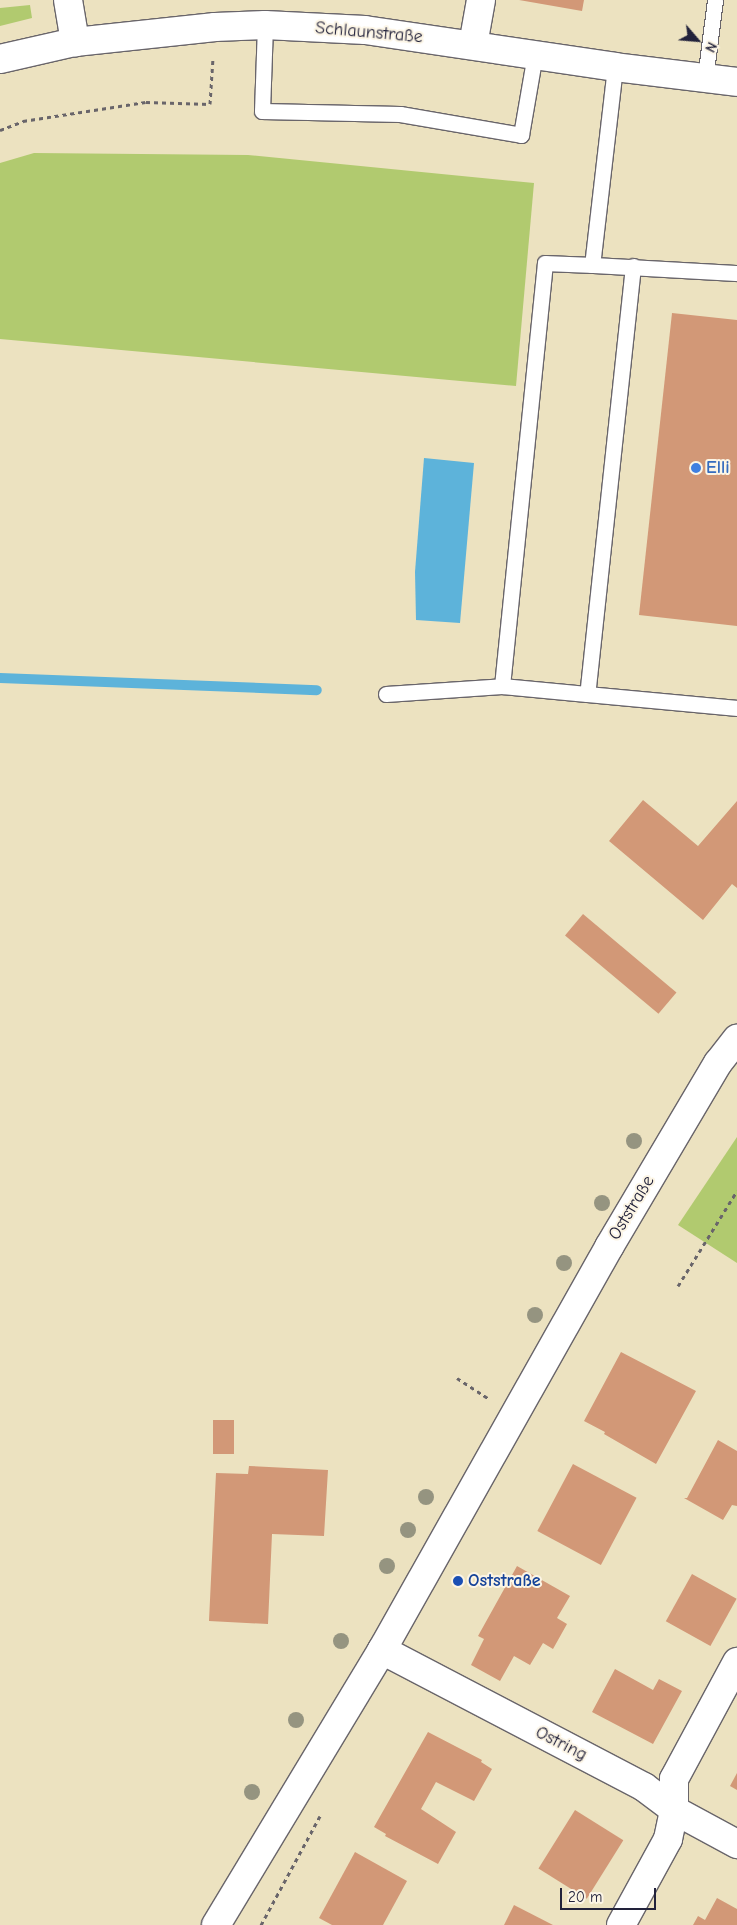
<!DOCTYPE html>
<meta charset="utf-8">
<style>
body{margin:0}
#map{position:relative;width:737px;height:1925px;overflow:hidden;background:#ece2c0;font-family:"Comic Neue",sans-serif}
div>[style]{position:absolute}
.green>*{inset:0;background:#b1ca6f}
.water>*{inset:0;background:#5db3da}
.stream>*{height:10px;margin:-5px;padding:0 5px;transform-origin:5px;border-radius:5px;background:#5db3da}
.building>*{inset:0;background:#d29877;transform-origin:0 0}
.path>*{height:3px;margin-top:-1.5px;transform-origin:0;background:repeating-linear-gradient(90deg,#69656a 0 4px,transparent 0 8px)}
.roads{filter:drop-shadow(1px 0 #69656a) drop-shadow(-1px 0 #69656a) drop-shadow(0 1px #69656a) drop-shadow(0 -1px #69656a)}
.lane>*{height:15px;margin:-7.5px;padding:0 7.5px;transform-origin:7.5px;border-radius:7.5px;background:#fff}
.street>*{height:28px;margin:-14px;padding:0 14px;transform-origin:14px;border-radius:14px;background:#fff}
.trees>*{width:16px;height:16px;margin:-8px;border-radius:50%;background:#959480}
.dots>*{width:14px;height:14px;translate:-50% -50%;box-sizing:border-box;border:2px solid #fcf5e5;border-radius:50%}
span{translate:-50% -50%;white-space:nowrap;text-align:center;line-height:1.15;-webkit-text-stroke:4px #fcf5e5;paint-order:stroke}
.street-label{font-size:18px;color:#22223b}
.shop-label{font-size:18px;color:#366cbe;font-weight:700}
.left{translate:0 -50%;text-align:left}
.transit-label{font-size:18px;color:#164399;font-weight:700}
.north{position:absolute;left:672px;top:15px;width:50px;height:50px;-webkit-text-stroke:4px #fcf5e5;paint-order:stroke;rotate:117deg;font-size:14px;font-weight:700;line-height:20px;text-align:center;color:#22223b}
.north::after{content:'';display:block;margin:auto;width:18px;height:22px;background:#22223b;clip-path:polygon(50% 0,100% 100%,50% 72%,0 100%)}
.scale{position:absolute;left:560px;top:1888px;width:96px;height:22px;box-sizing:border-box;border:2px solid #22223b;border-top:0;padding-left:6px;font-size:15px;line-height:18px;white-space:nowrap;color:#22223b;-webkit-text-stroke:4px #fcf5e5;paint-order:stroke}
</style>
<div id="map">
<div class="green">
<div style="clip-path:polygon(30px 5px,32px 18px,0 26px,0 8px)"></div>
<div style="clip-path:polygon(34px 153px,248px 155px,534px 183px,516px 386px,0 339px,0 163px)"></div>
<div style="clip-path:polygon(737px 1137px,737px 1263px,678px 1225px)"></div>
</div>
<div class="water">
<div style="clip-path:polygon(424px 458px,474px 463px,460px 623px,416px 620px,415px 572px)"></div>
</div>
<div class="stream">
<div style="left:0;top:678px;width:317px;rotate:2.2deg"></div>
</div>
<div class="building">
<div style="clip-path:polygon(519px 0,584px 0,582px 11px)"></div>
<div style="clip-path:polygon(672px 313px,737px 320px,737px 626px,639px 615px)"></div>
<div style="clip-path:polygon(643px 800px,698px 846px,737px 801px,737px 888px,732px 884px,703px 920px,609px 841px)"></div>
<div style="left:583px;top:914px;width:122px;height:28px;rotate:40deg"></div>
<div style="clip-path:polygon(621px 1352px,696px 1391px,656px 1464px,604px 1434px,605px 1432px,584px 1421px)"></div>
<div style="left:213px;top:1420px;width:21px;height:34px"></div>
<div style="clip-path:polygon(718px 1440px,737px 1451px,737px 1506px,732px 1505px,723px 1520px,684px 1498px,687px 1498px)"></div>
<div style="left:573px;top:1464px;width:72px;height:76px;rotate:28deg"></div>
<div style="clip-path:polygon(249px 1466px,328px 1470px,324px 1536px,272px 1534px,268px 1624px,209px 1621px,216px 1473px,248px 1474px)"></div>
<div style="clip-path:polygon(517px 1566px,570px 1596px,557px 1618px,567px 1624px,553px 1649px,543px 1643px,530px 1665px,514px 1656px,500px 1681px,471px 1665px,484px 1639px,478px 1636px)"></div>
<div style="left:692px;top:1574px;width:51px;height:54px;rotate:29deg"></div>
<div style="clip-path:polygon(615px 1669px,653px 1690px,659px 1679px,682px 1691px,653px 1744px,592px 1712px)"></div>
<div style="clip-path:polygon(428px 1732px,482px 1760px,481px 1762px,492px 1769px,474px 1801px,436px 1782px,421px 1809px,456px 1832px,438px 1864px,385px 1836px,386px 1834px,374px 1827px)"></div>
<div style="clip-path:polygon(737px 1773px,737px 1790px,730px 1786px)"></div>
<div style="left:575px;top:1810px;width:57px;height:69px;rotate:32deg"></div>
<div style="clip-path:polygon(355px 1852px,407px 1881px,383px 1925px,332px 1925px,319px 1918px)"></div>
<div style="clip-path:polygon(717px 1898px,737px 1909px,737px 1925px,693px 1925px,698px 1916px,705px 1920px)"></div>
<div style="clip-path:polygon(514px 1905px,553px 1925px,504px 1925px)"></div>
</div>
<div class="path">
<div style="left:0;top:130px;width:25px;rotate:-21deg"></div>
<div style="left:23px;top:121px;width:124px;rotate:-8.8deg"></div>
<div style="left:146px;top:102px;width:64px;rotate:1.8deg"></div>
<div style="left:210px;top:104px;width:47px;rotate:-86.3deg"></div>
<div style="left:678px;top:1286px;width:112px;rotate:-58.2deg"></div>
<div style="left:457px;top:1378px;width:38px;rotate:33deg"></div>
<div style="left:261px;top:1925px;width:124px;rotate:-61.6deg"></div>
</div>
<div class="roads">
<div class="lane">
<div style="left:265px;top:25px;width:86px;rotate:92deg"></div>
<div style="left:262px;top:111px;width:138px;rotate:1.2deg"></div>
<div style="left:400px;top:114px;width:123px;rotate:9.8deg"></div>
<div style="left:521px;top:135px;width:82px;rotate:-80.2deg"></div>
<div style="left:615px;top:67px;width:199px;rotate:96.6deg"></div>
<div style="left:592px;top:265px;width:145px;rotate:3.2deg"></div>
<div style="left:705px;top:79px;width:80px;rotate:-82.8deg"></div>
<div style="left:633px;top:266px;width:430px;rotate:96.1deg"></div>
<div style="left:587px;top:694px;width:151px;rotate:5.3deg"></div>
<div style="left:502px;top:686px;width:85px;rotate:5.4deg"></div>
<div style="left:386px;top:694px;width:116px;rotate:-3.9deg"></div>
<div style="left:502px;top:686px;width:425px;rotate:-84.2deg"></div>
<div style="left:545px;top:263px;width:47px;rotate:2.4deg"></div>
</div>
<div class="street">
<div style="left:68px;top:0;width:43px;rotate:80.5deg"></div>
<div style="left:473px;top:45px;width:46px;rotate:-79.9deg"></div>
<div style="left:0;top:59px;width:77px;rotate:-12.8deg"></div>
<div style="left:75px;top:42px;width:141px;rotate:-6.1deg"></div>
<div style="left:215px;top:27px;width:50px;rotate:-2.3deg"></div>
<div style="left:265px;top:25px;width:100px;rotate:2.9deg"></div>
<div style="left:365px;top:30px;width:253px;rotate:8.4deg"></div>
<div style="left:615px;top:67px;width:123px;rotate:7deg"></div>
<div style="left:382px;top:1650px;width:296px;rotate:27.6deg"></div>
<div style="left:644px;top:1787px;width:38px;rotate:37deg"></div>
<div style="left:674px;top:1810px;width:72px;rotate:28.4deg"></div>
<div style="left:216px;top:1925px;width:321px;rotate:-58.9deg"></div>
<div style="left:382px;top:1650px;width:463px;rotate:-60.6deg"></div>
<div style="left:609px;top:1247px;width:214px;rotate:-59.4deg"></div>
<div style="left:718px;top:1063px;width:31px;rotate:-52deg"></div>
<div style="left:621px;top:1925px;width:98px;rotate:-61.3deg"></div>
<div style="left:668px;top:1839px;width:30px;rotate:-78deg"></div>
<div style="left:674px;top:1810px;width:31px;rotate:-90deg"></div>
<div style="left:674px;top:1779px;width:133px;rotate:-61.7deg"></div>
</div>
</div>
<div class="trees">
<div style="left:634px;top:1141px"></div>
<div style="left:602px;top:1203px"></div>
<div style="left:564px;top:1263px"></div>
<div style="left:535px;top:1315px"></div>
<div style="left:426px;top:1497px"></div>
<div style="left:408px;top:1530px"></div>
<div style="left:387px;top:1566px"></div>
<div style="left:341px;top:1641px"></div>
<div style="left:296px;top:1720px"></div>
<div style="left:252px;top:1792px"></div>
</div>
<div class="dots">
<div style="left:696px;top:468px;background:#3f7fe0"></div>
<div style="left:458px;top:1581px;background:#1a4fb4"></div>
</div>
<div class="street-label">
<span style="left:369px;top:33px;rotate:5deg">Schlaunstraße</span>
<span style="left:632px;top:1208px;rotate:-59deg">Oststraße</span>
<span style="left:561px;top:1744px;rotate:27deg">Ostring</span>
</div>
<div class="shop-label">
<span class="left" style="left:706px;top:468px">Elli</span>
</div>
<div class="transit-label">
<span class="left" style="left:468px;top:1581px">Oststraße</span>
</div>
<div class="north">N</div>
<div class="scale">20 m</div>
</div>
